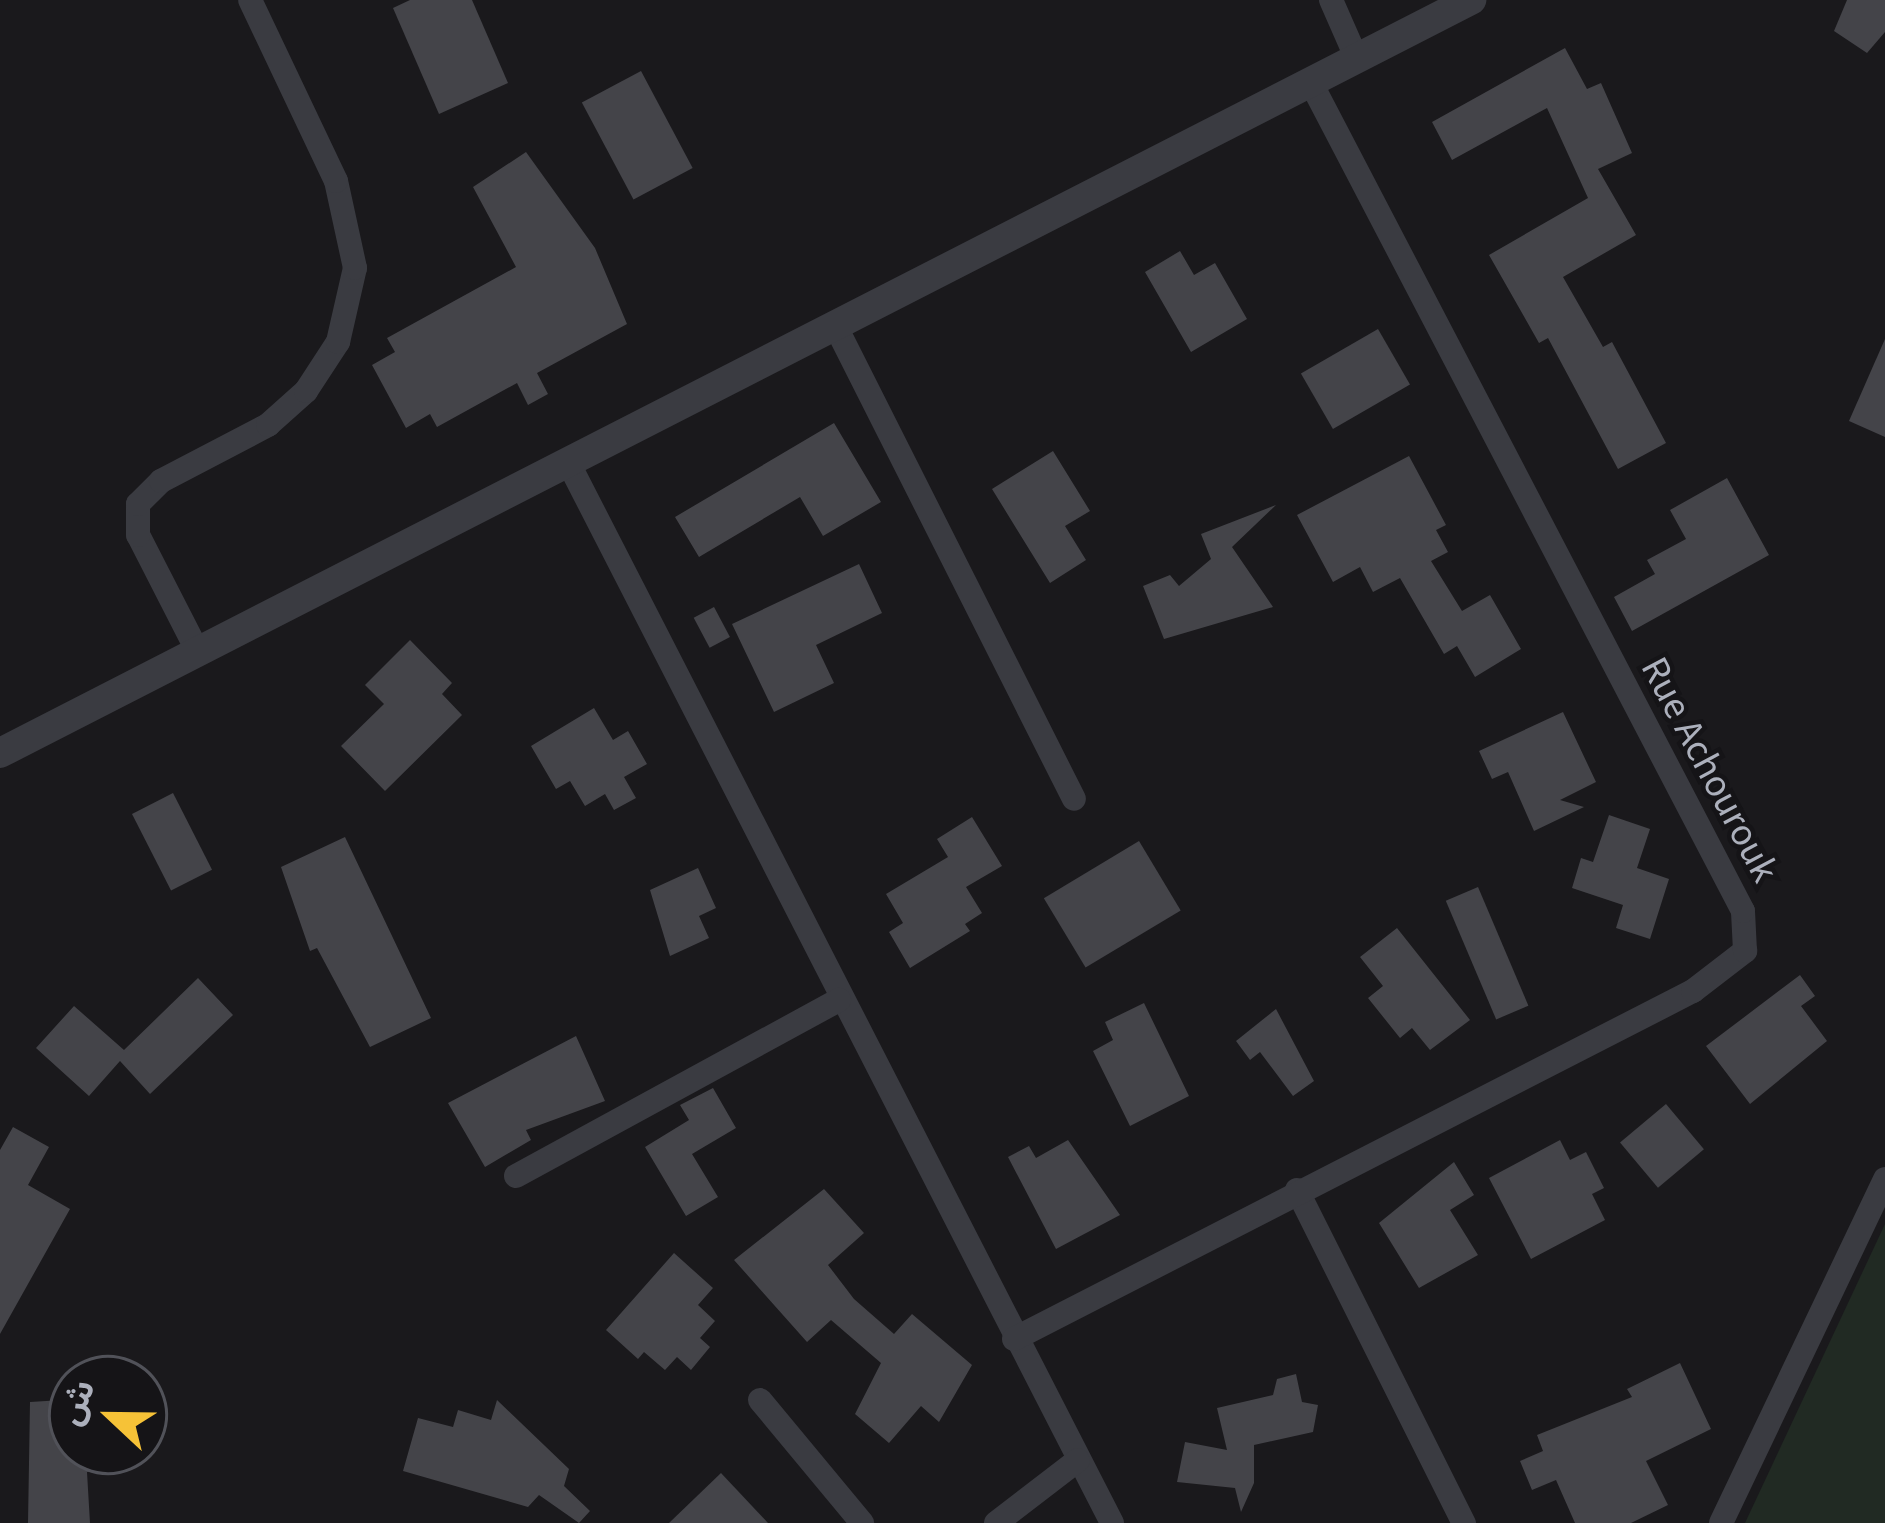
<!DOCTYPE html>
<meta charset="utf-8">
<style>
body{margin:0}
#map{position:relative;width:1885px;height:1523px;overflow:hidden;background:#1a191c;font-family:"Source Sans 3","Noto Sans Arabic",sans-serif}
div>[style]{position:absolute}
.green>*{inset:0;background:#212a23}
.building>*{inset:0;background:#444449;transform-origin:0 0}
.minor>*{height:24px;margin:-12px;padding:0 12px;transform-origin:12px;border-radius:12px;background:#3a3b41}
.tertiary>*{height:30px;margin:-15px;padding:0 15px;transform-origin:15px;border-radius:15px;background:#3a3b41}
span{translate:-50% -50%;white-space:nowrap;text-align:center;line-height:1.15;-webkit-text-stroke:9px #151417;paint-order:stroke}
.street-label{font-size:39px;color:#acb0bc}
.north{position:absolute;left:48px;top:1355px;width:120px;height:120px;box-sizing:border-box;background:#151417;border:3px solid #515259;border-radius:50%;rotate:292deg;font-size:33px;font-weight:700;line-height:48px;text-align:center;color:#acb0bc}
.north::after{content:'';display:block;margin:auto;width:42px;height:54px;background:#f6c237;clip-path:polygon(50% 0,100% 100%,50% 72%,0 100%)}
</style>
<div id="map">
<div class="green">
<div style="clip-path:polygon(1885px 1224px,1885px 1523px,1745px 1523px)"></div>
</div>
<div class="building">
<div style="clip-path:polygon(410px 0,472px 0,508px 83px,439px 114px,393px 8px)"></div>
<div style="clip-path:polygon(1847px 0,1885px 0,1885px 32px,1867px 53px,1834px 31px)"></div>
<div style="clip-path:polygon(1565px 48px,1587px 89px,1601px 83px,1632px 153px,1598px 169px,1636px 235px,1563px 277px,1603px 347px,1612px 342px,1666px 443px,1618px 469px,1548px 338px,1539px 343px,1489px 255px,1588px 198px,1547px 108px,1452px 160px,1432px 122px)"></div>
<div style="left:641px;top:71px;width:110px;height:67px;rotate:62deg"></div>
<div style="clip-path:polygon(526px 152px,595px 248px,627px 324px,537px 373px,548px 394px,528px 405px,517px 383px,437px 427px,430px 414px,406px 428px,372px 365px,395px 352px,387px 338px,516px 267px,473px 187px)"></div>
<div style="clip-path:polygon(1180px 251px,1194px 275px,1215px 263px,1247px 319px,1191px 352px,1145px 272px)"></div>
<div style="left:1378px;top:329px;width:64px;height:89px;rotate:60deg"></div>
<div style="clip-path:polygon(1885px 339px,1885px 437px,1849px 421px)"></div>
<div style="clip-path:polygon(834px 423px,881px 502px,823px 536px,800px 497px,699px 557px,675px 517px)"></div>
<div style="clip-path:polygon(1053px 451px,1090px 511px,1065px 526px,1086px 560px,1050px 583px,992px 489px)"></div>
<div style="clip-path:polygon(1409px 456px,1446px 525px,1436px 530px,1448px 552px,1431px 561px,1462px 611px,1490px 595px,1521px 649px,1475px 677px,1457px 646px,1444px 654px,1400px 578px,1373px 592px,1360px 567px,1333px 582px,1297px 515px)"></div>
<div style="clip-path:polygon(1727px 478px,1769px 555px,1632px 631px,1614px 597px,1655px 574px,1647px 560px,1686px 539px,1670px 510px)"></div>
<div style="clip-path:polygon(1276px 505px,1232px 547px,1273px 607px,1164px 639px,1143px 586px,1170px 575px,1179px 586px,1211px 559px,1201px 534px)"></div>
<div style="clip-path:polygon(859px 564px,882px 613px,816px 645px,834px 683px,774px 712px,732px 624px)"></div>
<div style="left:714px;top:607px;width:34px;height:23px;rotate:62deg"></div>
<div style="clip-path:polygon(410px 640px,452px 683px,442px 694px,462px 715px,385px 791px,341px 746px,384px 704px,365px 685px)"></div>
<div style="clip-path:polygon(594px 708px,613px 740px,628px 731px,647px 764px,624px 777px,636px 798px,614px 810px,605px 794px,585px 806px,570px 781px,556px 789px,531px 746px)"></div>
<div style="clip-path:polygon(1563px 712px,1596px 782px,1560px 800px,1584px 807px,1534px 831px,1508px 772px,1492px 779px,1479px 751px)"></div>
<div style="left:173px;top:793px;width:86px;height:46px;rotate:63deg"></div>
<div style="clip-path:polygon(1609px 815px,1650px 829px,1637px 868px,1669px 879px,1650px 939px,1616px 928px,1623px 905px,1572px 888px,1581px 858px,1593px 862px)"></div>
<div style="clip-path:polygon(972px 817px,1002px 866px,966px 887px,982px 913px,965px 924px,970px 931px,910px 968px,889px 932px,903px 923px,886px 894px,948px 857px,937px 839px)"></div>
<div style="clip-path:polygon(345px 837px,431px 1018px,370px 1047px,317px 948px,310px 951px,281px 867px)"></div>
<div style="left:1139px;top:841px;width:81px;height:111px;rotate:59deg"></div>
<div style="clip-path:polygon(698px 868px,716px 908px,699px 916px,709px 938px,670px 956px,650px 890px)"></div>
<div style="left:1478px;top:887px;width:129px;height:35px;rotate:67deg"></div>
<div style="clip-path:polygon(1397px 928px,1470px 1020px,1430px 1050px,1412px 1028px,1400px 1038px,1368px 998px,1383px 986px,1360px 957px)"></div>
<div style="clip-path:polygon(1800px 975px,1815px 996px,1801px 1006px,1827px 1041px,1750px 1104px,1706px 1046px)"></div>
<div style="clip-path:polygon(198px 978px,233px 1015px,150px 1094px,120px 1061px,89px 1096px,36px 1048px,74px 1006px,124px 1050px)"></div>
<div style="clip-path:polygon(1144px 1003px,1189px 1096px,1130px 1126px,1093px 1051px,1113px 1040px,1105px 1022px)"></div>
<div style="clip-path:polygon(1276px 1009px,1314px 1081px,1293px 1096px,1260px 1052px,1250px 1060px,1236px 1041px)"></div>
<div style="clip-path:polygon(576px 1036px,605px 1101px,526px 1130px,531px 1140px,485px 1167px,448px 1103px)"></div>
<div style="clip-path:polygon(713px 1088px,736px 1128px,692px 1154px,718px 1197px,686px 1216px,645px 1147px,689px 1120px,680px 1105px)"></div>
<div style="left:1666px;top:1104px;width:59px;height:60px;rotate:50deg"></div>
<div style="clip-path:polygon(13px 1127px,49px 1147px,28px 1185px,70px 1209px,0 1334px,0 1150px)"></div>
<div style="clip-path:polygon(1068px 1140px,1120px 1215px,1056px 1249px,1008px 1157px,1029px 1146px,1036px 1158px)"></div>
<div style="clip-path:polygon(1560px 1140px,1570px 1160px,1586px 1152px,1604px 1188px,1592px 1194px,1605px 1220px,1531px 1259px,1489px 1178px)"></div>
<div style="clip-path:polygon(1454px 1162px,1474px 1195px,1450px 1210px,1478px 1255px,1419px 1288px,1379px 1223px)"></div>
<div style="clip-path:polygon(824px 1189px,864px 1233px,828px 1265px,854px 1299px,894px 1334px,912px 1314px,972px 1365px,939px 1422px,921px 1406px,889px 1443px,855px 1414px,881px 1363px,831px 1320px,807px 1342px,734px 1260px)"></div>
<div style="clip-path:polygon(674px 1253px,713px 1288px,698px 1305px,715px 1321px,700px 1338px,710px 1347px,691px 1370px,677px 1357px,665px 1370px,644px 1352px,638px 1359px,606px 1330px)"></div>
<div style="clip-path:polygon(1680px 1363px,1711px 1429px,1646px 1461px,1668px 1505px,1631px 1523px,1575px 1523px,1556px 1480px,1532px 1490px,1520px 1461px,1543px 1451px,1537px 1435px,1632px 1397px,1627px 1389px)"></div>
<div style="clip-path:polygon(1296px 1374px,1302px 1402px,1318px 1405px,1313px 1432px,1254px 1445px,1254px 1483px,1241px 1512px,1235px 1488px,1177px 1482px,1185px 1442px,1227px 1450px,1217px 1408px,1273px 1395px,1277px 1379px)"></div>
<div style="clip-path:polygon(62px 1400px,72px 1451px,136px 1451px,136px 1468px,87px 1472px,90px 1523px,28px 1523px,30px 1402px)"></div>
<div style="clip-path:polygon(497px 1400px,569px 1469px,564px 1486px,590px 1511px,579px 1523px,539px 1495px,528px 1507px,403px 1471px,418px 1418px,453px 1427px,458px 1410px,491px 1420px)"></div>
<div style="clip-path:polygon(721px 1473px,768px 1523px,669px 1523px)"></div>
</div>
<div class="minor">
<div style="left:1331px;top:0;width:62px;rotate:66.3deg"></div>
<div style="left:837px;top:329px;width:526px;rotate:63.24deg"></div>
<div style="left:569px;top:464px;width:1190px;rotate:62.85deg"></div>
<div style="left:198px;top:652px;width:131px;rotate:-117.1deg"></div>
<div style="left:138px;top:535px;width:31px;rotate:-90deg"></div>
<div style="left:138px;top:504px;width:33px;rotate:-45deg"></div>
<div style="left:161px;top:481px;width:121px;rotate:-27.6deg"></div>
<div style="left:268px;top:425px;width:51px;rotate:-41.8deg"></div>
<div style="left:306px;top:391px;width:59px;rotate:-56.9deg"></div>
<div style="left:338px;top:342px;width:76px;rotate:-77.1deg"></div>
<div style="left:355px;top:268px;width:89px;rotate:-102.3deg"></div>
<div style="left:336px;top:181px;width:200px;rotate:-115.4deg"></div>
<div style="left:516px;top:1176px;width:368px;rotate:-28.6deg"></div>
<div style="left:1297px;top:1190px;width:373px;rotate:63.4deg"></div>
<div style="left:1014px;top:1339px;width:763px;rotate:-27.14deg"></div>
<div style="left:1693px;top:991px;width:66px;rotate:-37.6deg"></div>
<div style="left:1745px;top:951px;width:40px;rotate:-92.9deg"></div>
<div style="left:1743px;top:911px;width:936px;rotate:-117.55deg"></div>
<div style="left:760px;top:1400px;width:160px;rotate:50.3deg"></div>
<div style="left:996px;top:1523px;width:103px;rotate:-37.5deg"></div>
<div style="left:1721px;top:1523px;width:381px;rotate:-64.5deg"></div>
</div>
<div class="tertiary">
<div style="left:0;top:753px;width:1653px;rotate:-27.11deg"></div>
</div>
<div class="street-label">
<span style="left:1709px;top:770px;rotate:62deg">Rue Achourouk</span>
</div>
<div class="north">ش</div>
</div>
